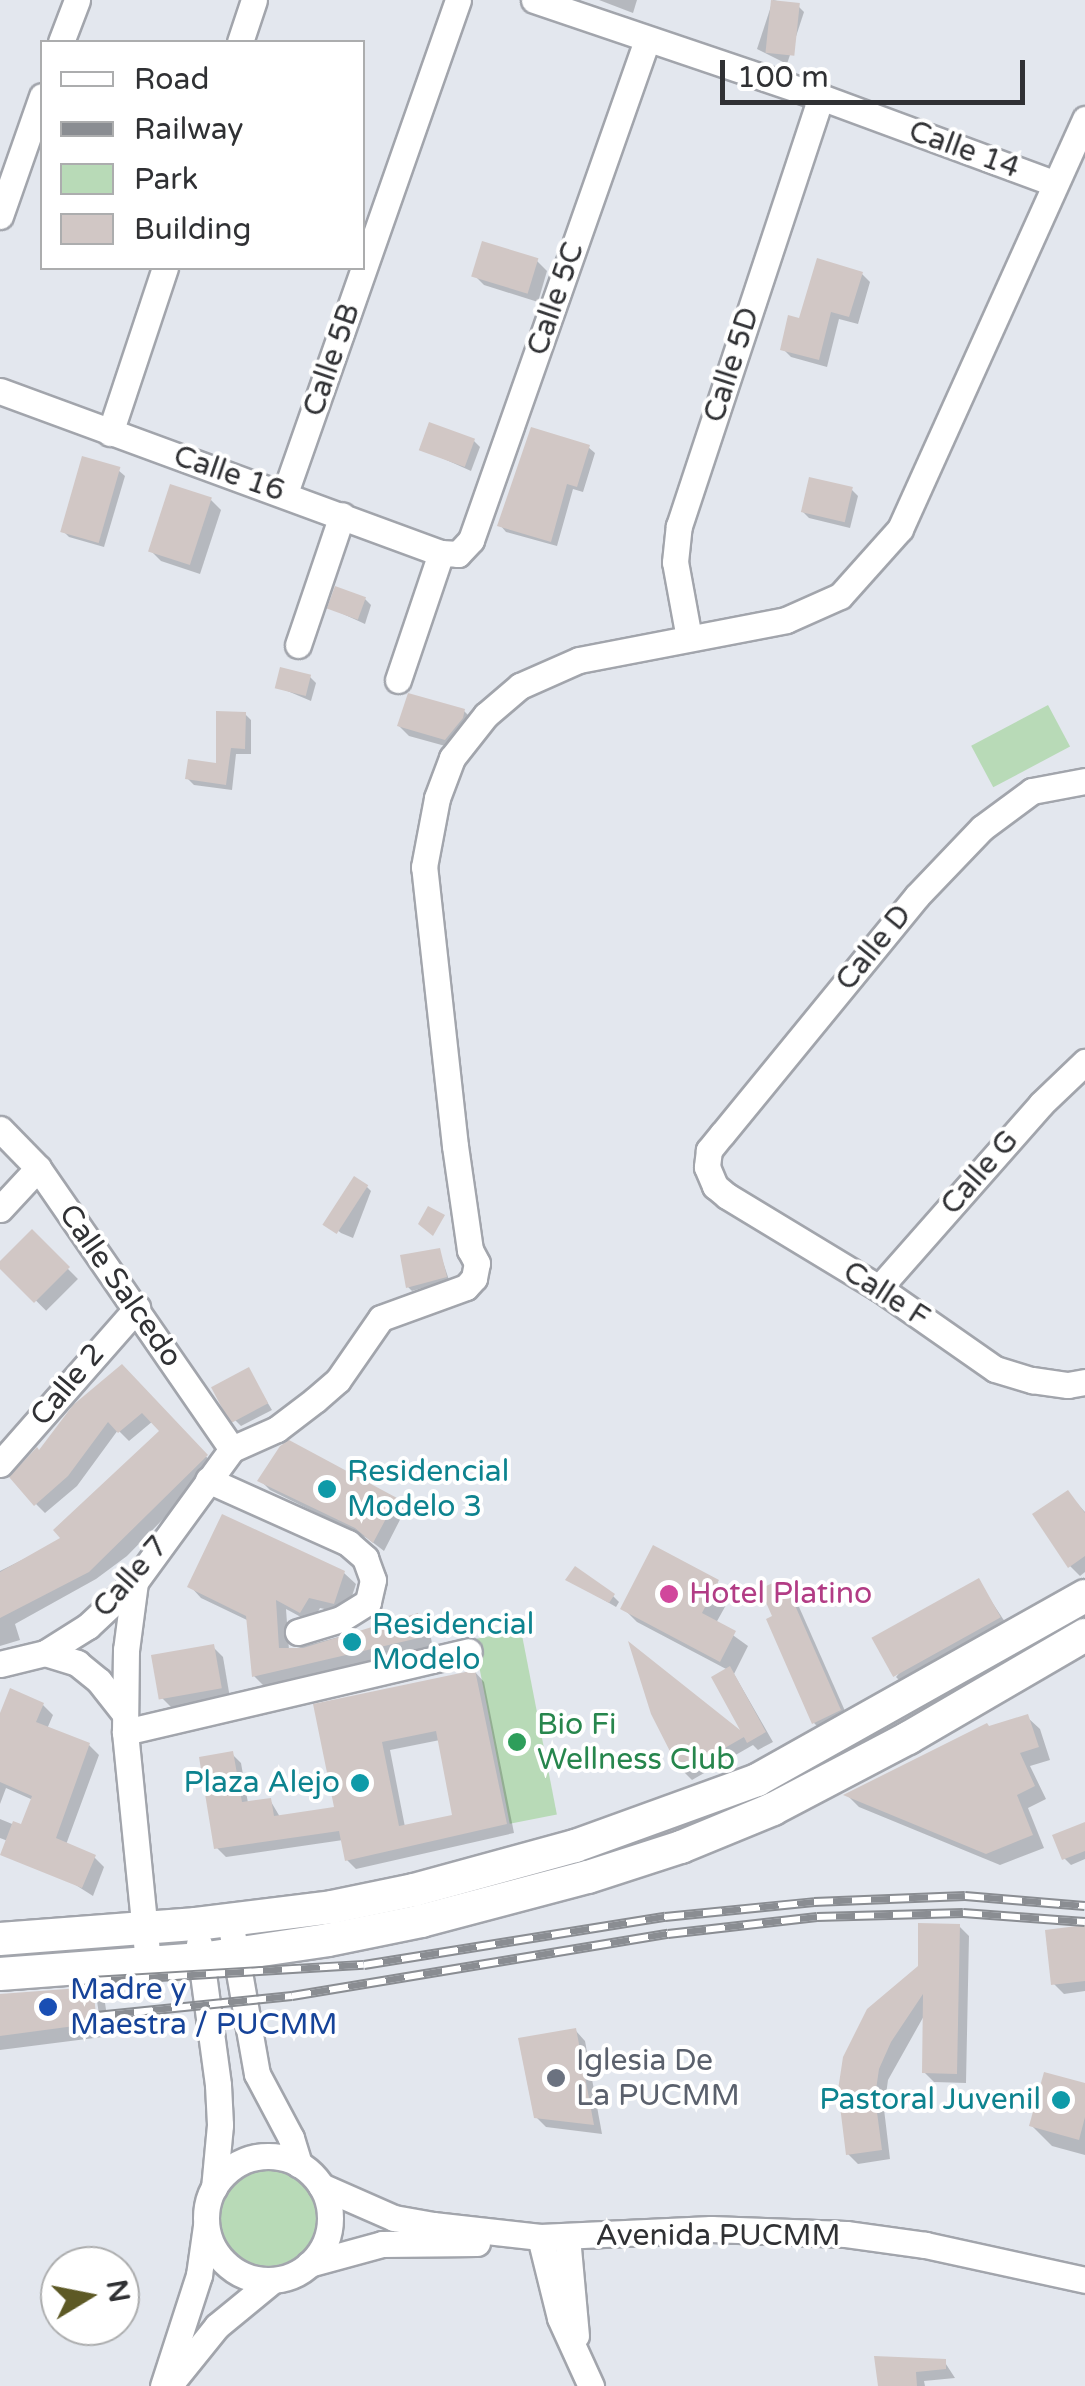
<!DOCTYPE html>
<style>
body{margin:0}
#map{position:relative;width:1085px;height:2386px;overflow:hidden;background:#e3e7ee;font-family:"Varela Round",sans-serif}
div>[style]{position:absolute}
.green>*{inset:0;background:#b8dab7;transform-origin:0 0}
.round{border-radius:50%}
.shadow>*{inset:0;background:#0003;transform-origin:0 0}
.building>*{inset:0;background:#d1c7c5;transform-origin:0 0}
.roads{filter:drop-shadow(2px 0 #a2a5ac) drop-shadow(-2px 0 #a2a5ac) drop-shadow(0 2px #a2a5ac) drop-shadow(0 -2px #a2a5ac)}
.minor>*{height:25px;margin:-12.5px;padding:0 12.5px;transform-origin:12.5px;border-radius:12.5px;background:#fff}
.minor>.ring{margin:-12.5px;padding:0;box-sizing:content-box;background:none;border:25px solid #fff;border-radius:50%}
.major>*{height:32px;margin:-16px;padding:0 16px;transform-origin:16px;border-radius:16px;background:#fff}
.rail>*{height:10px;margin-top:-5px;transform-origin:0;background:repeating-linear-gradient(90deg,#fff 0 19px,#8a8d92 0 38px);box-sizing:border-box;border-block:2px solid #8a8d92}
.dots>*{width:28px;height:28px;translate:-50% -50%;box-sizing:border-box;border:5px solid #fff;border-radius:50%}
span{translate:-50% -50%;white-space:nowrap;text-align:center;line-height:1.15;-webkit-text-stroke:8px #fff;paint-order:stroke}
.street-label{font-size:30px;color:#303134}
.culture-label{font-size:30px;color:#0d838f}
.left{translate:0 -50%;text-align:left}
.right{translate:-100% -50%;text-align:right}
.hotel-label{font-size:30px;color:#b23c85}
.leisure-label{font-size:30px;color:#27864d}
.transit-label{font-size:30px;color:#164399}
.worship-label{font-size:30px;color:#5b616d}
.legend{position:absolute;left:40px;top:40px;width:325px;height:230px;box-sizing:border-box;background:#fff;border:2px solid #acadae;margin:0;padding:12px 18px;list-style:none;font-size:30px;color:#303134}
.legend li{display:flex;align-items:center;gap:20px;height:50px}
.legend b{width:50px;border:2px solid #acadae}
.north{position:absolute;left:40px;top:2246px;width:100px;height:100px;box-sizing:border-box;background:#fff;border:2px solid #acadae;border-radius:50%;rotate:80deg;font-size:28px;font-weight:700;line-height:40px;text-align:center;color:#303134}
.north::after{content:'';display:block;margin:auto;width:35px;height:45px;background:#5d5925;clip-path:polygon(50% 0,100% 100%,50% 72%,0 100%)}
.scale{position:absolute;left:720px;top:60px;width:305px;height:45px;box-sizing:border-box;border:5px solid #303134;border-top:0;padding-left:12px;font-size:30px;line-height:35px;white-space:nowrap;color:#303134;-webkit-text-stroke:8px #fff;paint-order:stroke}
</style>
<div id="map">
<div class="green">
<div style="left:1048px;top:705px;width:47px;height:87px;rotate:62deg"></div>
<div style="left:521px;top:1630px;width:188px;height:48px;rotate:79deg"></div>
<div class="round" style="left:219px;top:2168px;width:98px;height:98px"></div>
</div>
<div class="shadow">
<div style="clip-path:polygon(599px 0,637px 0,633px 13px)"></div>
<div style="clip-path:polygon(773px 0,798px 6px,804px 12px,787px 64px,757px 49px)"></div>
<div style="clip-path:polygon(537px 261px,547px 271px,538px 302px,484px 285px,474px 275px)"></div>
<div style="clip-path:polygon(862px 274px,870px 282px,858px 324px,839px 319px,827px 367px,791px 357px,783px 349px,801px 321px)"></div>
<div style="clip-path:polygon(474px 441px,480px 447px,471px 471px,422px 449px)"></div>
<div style="clip-path:polygon(588px 447px,595px 453px,583px 492px,573px 489px,557px 546px,506px 532px,500px 525px)"></div>
<div style="clip-path:polygon(118px 470px,125px 476px,104px 547px,69px 537px,63px 531px)"></div>
<div style="clip-path:polygon(852px 490px,858px 496px,850px 528px,809px 518px,803px 512px)"></div>
<div style="clip-path:polygon(211px 500px,221px 510px,200px 574px,161px 561px,151px 551px)"></div>
<div style="clip-path:polygon(365px 599px,371px 605px,365px 624px,330px 608px)"></div>
<div style="clip-path:polygon(310px 677px,316px 683px,311px 701px,278px 687px)"></div>
<div style="clip-path:polygon(464px 711px,474px 721px,456px 749px,409px 736px,399px 726px)"></div>
<div style="clip-path:polygon(245px 714px,251px 720px,251px 754px,236px 754px,232px 790px,194px 785px,188px 779px,218px 766px)"></div>
<div style="clip-path:polygon(366px 1186px,371px 1191px,353px 1238px,341px 1233px,336px 1229px)"></div>
<div style="left:32px;top:1233px;width:65px;height:45px;rotate:45deg"></div>
<div style="clip-path:polygon(439px 1250px,449px 1280px,412px 1291px,408px 1287px)"></div>
<div style="clip-path:polygon(122px 1367px,215px 1466px,127px 1556px,96px 1579px,15px 1624px,20px 1640px,0 1646px,0 1571px,64px 1539px,162px 1431px,153px 1421px,129px 1441px,118px 1430px,77px 1486px,45px 1513px,36px 1504px,40px 1454px)"></div>
<div style="clip-path:polygon(248px 1370px,272px 1410px,241px 1426px,235px 1420px)"></div>
<div style="clip-path:polygon(260px 1480px,395px 1500px,405px 1510px,384px 1551px,367px 1538px,270px 1490px)"></div>
<div style="clip-path:polygon(1068px 1493px,1085px 1512px,1085px 1572px,1080px 1576px,1070px 1566px)"></div>
<div style="clip-path:polygon(344px 1573px,356px 1584px,346px 1614px,320px 1608px,312px 1623px,286px 1609px,289px 1650px,418px 1616px,429px 1627px,433px 1649px,266px 1688px,254px 1676px,249px 1621px,201px 1598px,190px 1586px)"></div>
<div style="clip-path:polygon(568px 1579px,613px 1596px,619px 1602px,616px 1607px)"></div>
<div style="clip-path:polygon(783px 1581px,792px 1591px,849px 1720px,824px 1733px,814px 1723px,775px 1618px)"></div>
<div style="clip-path:polygon(978px 1581px,1009px 1628px,906px 1687px,896px 1677px)"></div>
<div style="clip-path:polygon(717px 1582px,731px 1596px,716px 1623px,748px 1646px,734px 1674px,773px 1742px,758px 1750px,753px 1745px,692px 1780px,683px 1771px,633px 1648px,748px 1740px,728px 1670px,637px 1622px,623px 1608px)"></div>
<div style="clip-path:polygon(213px 1647px,223px 1657px,230px 1698px,171px 1707px,161px 1697px)"></div>
<div style="clip-path:polygon(evenodd,475px 1672px,484px 1682px,514px 1833px,356px 1869px,347px 1860px,343px 1840px,226px 1857px,217px 1848px,232px 1754px,241px 1763px,248px 1803px,270px 1800px,280px 1817px,337px 1809px,316px 1706px,475px 1672px,440px 1740px,455px 1817px,405px 1827px,390px 1750px,440px 1740px)"></div>
<div style="clip-path:polygon(43px 1705px,53px 1715px,47px 1729px,89px 1745px,99px 1755px,60px 1861px,0 1838px,0 1819px,22px 1828px,33px 1800px,6px 1788px,0 1804px,0 1719px)"></div>
<div style="clip-path:polygon(1027px 1717px,1040px 1729px,1050px 1760px,1030px 1766px,1046px 1799px,1028px 1808px,1044px 1848px,1000px 1865px,859px 1807px,848px 1796px,989px 1729px)"></div>
<div style="clip-path:polygon(1085px 1847px,1085px 1859px,1071px 1865px,1064px 1858px)"></div>
<div style="clip-path:polygon(94px 1857px,104px 1867px,93px 1896px,71px 1882px)"></div>
<div style="clip-path:polygon(959px 1926px,969px 1936px,966px 2083px,934px 2082px,924px 2072px,925px 2014px,888px 2080px,884px 2109px,890px 2159px,858px 2164px,848px 2154px,841px 2090px,920px 1967px)"></div>
<div style="clip-path:polygon(1085px 1927px,1085px 1991px,1064px 1994px,1054px 1984px)"></div>
<div style="clip-path:polygon(evenodd,92px 1990px,105px 2003px,110px 2036px,0 2050px,0 1996px,92px 1990px,92px 2001px,97px 2001px,102px 2035px,97px 2035px,92px 2001px)"></div>
<div style="clip-path:polygon(576px 2031px,585px 2041px,602px 2134px,546px 2127px,536px 2117px)"></div>
<div style="clip-path:polygon(1085px 2086px,1085px 2155px,1052px 2146px,1032px 2126px)"></div>
<div style="clip-path:polygon(877px 2359px,944px 2361px,955px 2378px,924px 2381px,925px 2386px,882px 2386px)"></div>
</div>
<div class="building">
<div style="left:771px;top:0;width:29px;height:53px;rotate:6deg"></div>
<div style="left:482px;top:241px;width:59px;height:37px;rotate:17deg"></div>
<div style="clip-path:polygon(817px 258px,863px 272px,849px 317px,831px 312px,819px 360px,780px 350px,788px 315px,799px 318px)"></div>
<div style="left:429px;top:422px;width:49px;height:30px;rotate:20deg"></div>
<div style="clip-path:polygon(531px 427px,590px 445px,577px 487px,567px 484px,551px 542px,497px 526px)"></div>
<div style="left:82px;top:456px;width:40px;height:79px;rotate:16deg"></div>
<div style="left:809px;top:477px;width:45px;height:36px;rotate:13deg"></div>
<div style="left:170px;top:484px;width:44px;height:71px;rotate:18deg"></div>
<div style="left:335px;top:586px;width:33px;height:24px;rotate:20deg"></div>
<div style="left:280px;top:667px;width:32px;height:22px;rotate:14deg"></div>
<div style="clip-path:polygon(408px 693px,465px 709px,463px 718px,445px 740px,397px 726px)"></div>
<div style="clip-path:polygon(216px 711px,246px 712px,245px 749px,231px 748px,226px 785px,185px 779px,188px 759px,216px 763px)"></div>
<div style="left:354px;top:1176px;width:17px;height:58px;rotate:33deg"></div>
<div style="clip-path:polygon(428px 1206px,445px 1215px,433px 1236px,418px 1224px)"></div>
<div style="clip-path:polygon(32px 1229px,70px 1267px,34px 1303px,0 1269px,0 1261px)"></div>
<div style="clip-path:polygon(440px 1248px,447px 1277px,406px 1288px,400px 1255px)"></div>
<div style="clip-path:polygon(122px 1364px,208px 1455px,89px 1572px,0 1618px,0 1572px,60px 1538px,53px 1530px,159px 1431px,142px 1413px,118px 1433px,108px 1422px,68px 1476px,34px 1506px,9px 1477px,37px 1447px,39px 1450px,73px 1405px)"></div>
<div style="left:249px;top:1367px;width:41px;height:43px;rotate:62deg"></div>
<div style="clip-path:polygon(289px 1440px,397px 1498px,373px 1543px,355px 1528px,257px 1481px,280px 1446px)"></div>
<div style="clip-path:polygon(1068px 1490px,1085px 1513px,1085px 1556px,1068px 1568px,1032px 1514px)"></div>
<div style="clip-path:polygon(222px 1514px,345px 1571px,334px 1604px,309px 1598px,300px 1613px,276px 1600px,279px 1648px,303px 1648px,418px 1613px,423px 1637px,252px 1677px,246px 1616px,187px 1587px)"></div>
<div style="clip-path:polygon(653px 1545px,719px 1580px,702px 1613px,736px 1631px,720px 1662px,620px 1609px)"></div>
<div style="clip-path:polygon(575px 1566px,615px 1594px,609px 1603px,565px 1580px)"></div>
<div style="clip-path:polygon(783px 1578px,841px 1710px,812px 1724px,766px 1619px,772px 1616px,760px 1589px)"></div>
<div style="left:979px;top:1578px;width:45px;height:123px;rotate:61deg"></div>
<div style="clip-path:polygon(628px 1641px,740px 1730px,711px 1677px,730px 1666px,766px 1732px,747px 1743px,744px 1737px,681px 1773px,651px 1714px)"></div>
<div style="left:214px;top:1644px;width:45px;height:64px;rotate:80deg"></div>
<div style="clip-path:polygon(evenodd,475px 1670px,507px 1824px,345px 1861px,339px 1831px,214px 1849px,199px 1757px,233px 1751px,242px 1802px,271px 1798px,274px 1816px,334px 1807px,313px 1704px,475px 1670px,436px 1731px,452px 1815px,399px 1826px,382px 1742px,436px 1731px)"></div>
<div style="clip-path:polygon(10px 1688px,44px 1703px,36px 1722px,90px 1743px,56px 1838px,96px 1855px,82px 1888px,0 1855px,13px 1821px,21px 1824px,32px 1796px,0 1782px,0 1713px)"></div>
<div style="clip-path:polygon(1028px 1714px,1039px 1747px,1020px 1753px,1035px 1786px,1017px 1795px,1033px 1835px,986px 1854px,843px 1795px,987px 1723px,989px 1726px)"></div>
<div style="clip-path:polygon(1085px 1822px,1085px 1851px,1062px 1860px,1052px 1835px)"></div>
<div style="clip-path:polygon(918px 1923px,960px 1924px,957px 2074px,922px 2073px,923px 1994px,891px 2042px,879px 2069px,875px 2097px,882px 2150px,846px 2155px,838px 2090px,843px 2057px,867px 2009px,918px 1966px)"></div>
<div style="clip-path:polygon(1085px 1925px,1085px 1981px,1051px 1985px,1045px 1930px)"></div>
<div style="clip-path:polygon(93px 1987px,97px 2023px,0 2036px,0 1994px)"></div>
<div style="clip-path:polygon(576px 2028px,594px 2125px,534px 2118px,518px 2038px)"></div>
<div style="clip-path:polygon(1044px 2072px,1085px 2083px,1085px 2117px,1079px 2140px,1029px 2126px)"></div>
<div style="clip-path:polygon(874px 2356px,946px 2359px,946px 2369px,916px 2372px,917px 2386px,878px 2386px)"></div>
</div>
<div class="roads">
<div class="minor">
<div style="left:534px;top:0;width:303px;rotate:18.7deg"></div>
<div style="left:821px;top:97px;width:248px;rotate:20.3deg"></div>
<div style="left:61px;top:42px;width:45px;rotate:-69.1deg"></div>
<div style="left:240px;top:42px;width:44px;rotate:-71.6deg"></div>
<div style="left:0;top:216px;width:127px;rotate:-70.7deg"></div>
<div style="left:0;top:391px;width:470px;rotate:20.2deg"></div>
<div style="left:441px;top:553px;width:17px;rotate:3deg"></div>
<div style="left:458px;top:554px;width:19px;rotate:-47deg"></div>
<div style="left:471px;top:540px;width:530px;rotate:-70.61deg"></div>
<div style="left:110px;top:433px;width:174px;rotate:-71.6deg"></div>
<div style="left:285px;top:493px;width:522px;rotate:-70.66deg"></div>
<div style="left:689px;top:638px;width:77px;rotate:-100.4deg"></div>
<div style="left:675px;top:562px;width:36px;rotate:-84deg"></div>
<div style="left:679px;top:526px;width:452px;rotate:-71.7deg"></div>
<div style="left:298px;top:645px;width:137px;rotate:-71.3deg"></div>
<div style="left:398px;top:680px;width:134px;rotate:-71.3deg"></div>
<div style="left:1085px;top:781px;width:54px;rotate:169.3deg"></div>
<div style="left:1032px;top:791px;width:62px;rotate:143.5deg"></div>
<div style="left:982px;top:828px;width:94px;rotate:133.7deg"></div>
<div style="left:917px;top:896px;width:308px;rotate:129.3deg"></div>
<div style="left:722px;top:1134px;width:21px;rotate:129deg"></div>
<div style="left:709px;top:1150px;width:17px;rotate:97deg"></div>
<div style="left:707px;top:1167px;width:21px;rotate:67deg"></div>
<div style="left:715px;top:1186px;width:16px;rotate:40deg"></div>
<div style="left:727px;top:1196px;width:178px;rotate:31.2deg"></div>
<div style="left:879px;top:1288px;width:141px;rotate:34.9deg"></div>
<div style="left:995px;top:1369px;width:39px;rotate:17deg"></div>
<div style="left:1032px;top:1380px;width:36px;rotate:8deg"></div>
<div style="left:1068px;top:1385px;width:17px;rotate:-10deg"></div>
<div style="left:0;top:1129px;width:54px;rotate:45.7deg"></div>
<div style="left:38px;top:1168px;width:341px;rotate:55.4deg"></div>
<div style="left:0;top:1209px;width:56px;rotate:-47.2deg"></div>
<div style="left:879px;top:1288px;width:245px;rotate:-48.6deg"></div>
<div style="left:1041px;top:1104px;width:61px;rotate:-43.7deg"></div>
<div style="left:0;top:1464px;width:208px;rotate:-48.7deg"></div>
<div style="left:208px;top:1480px;width:154px;rotate:24.2deg"></div>
<div style="left:348px;top:1543px;width:23px;rotate:41deg"></div>
<div style="left:365px;top:1558px;width:23px;rotate:70deg"></div>
<div style="left:373px;top:1580px;width:23px;rotate:103deg"></div>
<div style="left:368px;top:1602px;width:32px;rotate:148deg"></div>
<div style="left:341px;top:1619px;width:45px;rotate:163.2deg"></div>
<div style="left:135px;top:1582px;width:69px;rotate:97.5deg"></div>
<div style="left:126px;top:1650px;width:82px;rotate:90.7deg"></div>
<div style="left:125px;top:1732px;width:231px;rotate:84.3deg"></div>
<div style="left:45px;top:1653px;width:34px;rotate:17deg"></div>
<div style="left:77px;top:1663px;width:28px;rotate:39deg"></div>
<div style="left:99px;top:1681px;width:42px;rotate:51.8deg"></div>
<div style="left:0;top:1664px;width:46px;rotate:-13.7deg"></div>
<div style="left:45px;top:1653px;width:51px;rotate:-32.1deg"></div>
<div style="left:88px;top:1626px;width:64px;rotate:-43.1deg"></div>
<div style="left:135px;top:1582px;width:165px;rotate:-53.9deg"></div>
<div style="left:232px;top:1449px;width:49px;rotate:-24deg"></div>
<div style="left:277px;top:1429px;width:48px;rotate:-37.3deg"></div>
<div style="left:315px;top:1400px;width:30px;rotate:-41deg"></div>
<div style="left:338px;top:1380px;width:75px;rotate:-55.3deg"></div>
<div style="left:381px;top:1318px;width:90px;rotate:-20deg"></div>
<div style="left:466px;top:1287px;width:12px;rotate:-48deg"></div>
<div style="left:474px;top:1278px;width:15px;rotate:-79deg"></div>
<div style="left:477px;top:1263px;width:15px;rotate:-118deg"></div>
<div style="left:470px;top:1250px;width:105px;rotate:-98.2deg"></div>
<div style="left:455px;top:1146px;width:281px;rotate:-96.3deg"></div>
<div style="left:424px;top:867px;width:70px;rotate:-79.3deg"></div>
<div style="left:437px;top:798px;width:43px;rotate:-69.4deg"></div>
<div style="left:452px;top:758px;width:55px;rotate:-51.7deg"></div>
<div style="left:486px;top:715px;width:45px;rotate:-40.5deg"></div>
<div style="left:520px;top:686px;width:64px;rotate:-23.8deg"></div>
<div style="left:579px;top:660px;width:211px;rotate:-10.9deg"></div>
<div style="left:786px;top:620px;width:59px;rotate:-24deg"></div>
<div style="left:840px;top:596px;width:90px;rotate:-48.2deg"></div>
<div style="left:900px;top:529px;width:450px;rotate:-65.7deg"></div>
<div style="left:125px;top:1732px;width:353px;rotate:-13.2deg"></div>
<div style="left:230px;top:1921px;width:155px;rotate:80deg"></div>
<div style="left:257px;top:2074px;width:72px;rotate:62deg"></div>
<div style="left:291px;top:2138px;width:28px;rotate:73deg"></div>
<div style="left:199px;top:1944px;width:142px;rotate:82.3deg"></div>
<div style="left:218px;top:2085px;width:40px;rotate:87.1deg"></div>
<div style="left:220px;top:2125px;width:63px;rotate:95.4deg"></div>
<div class="ring" style="left:206px;top:2156px;width:99px;height:99px"></div>
<div style="left:321px;top:2186px;width:80px;rotate:23.7deg"></div>
<div style="left:394px;top:2218px;width:40px;rotate:10deg"></div>
<div style="left:433px;top:2225px;width:108px;rotate:6.4deg"></div>
<div style="left:540px;top:2237px;width:171px;rotate:-2.7deg"></div>
<div style="left:711px;top:2229px;width:135px;rotate:2.1deg"></div>
<div style="left:846px;top:2234px;width:80px;rotate:7.9deg"></div>
<div style="left:925px;top:2245px;width:164px;rotate:12.3deg"></div>
<div style="left:540px;top:2237px;width:83px;rotate:76.1deg"></div>
<div style="left:560px;top:2318px;width:75px;rotate:65.5deg"></div>
<div style="left:567px;top:2237px;width:99px;rotate:84.8deg"></div>
<div style="left:309px;top:2264px;width:76px;rotate:-15.3deg"></div>
<div style="left:382px;top:2244px;width:95px;rotate:-0.6deg"></div>
<div style="left:172px;top:2382px;width:72px;rotate:-51.2deg"></div>
<div style="left:217px;top:2326px;width:72px;rotate:-39.4deg"></div>
<div style="left:163px;top:2386px;width:117px;rotate:-72deg"></div>
<div style="left:199px;top:2275px;width:49px;rotate:-81.9deg"></div>
</div>
<div class="major">
<div style="left:0;top:1939px;width:197px;rotate:-4.4deg"></div>
<div style="left:196px;top:1924px;width:137px;rotate:-7.1deg"></div>
<div style="left:332px;top:1907px;width:84px;rotate:-11.7deg"></div>
<div style="left:414px;top:1890px;width:167px;rotate:-15.3deg"></div>
<div style="left:575px;top:1846px;width:194px;rotate:-19.9deg"></div>
<div style="left:757px;top:1780px;width:376px;rotate:-29.3deg"></div>
<div style="left:0;top:1974px;width:202px;rotate:-4.3deg"></div>
<div style="left:201px;top:1959px;width:128px;rotate:-8.5deg"></div>
<div style="left:328px;top:1940px;width:95px;rotate:-11.5deg"></div>
<div style="left:421px;top:1921px;width:173px;rotate:-14.8deg"></div>
<div style="left:588px;top:1877px;width:98px;rotate:-17.9deg"></div>
<div style="left:681px;top:1847px;width:100px;rotate:-22.4deg"></div>
<div style="left:773px;top:1809px;width:153px;rotate:-27.7deg"></div>
<div style="left:908px;top:1738px;width:205px;rotate:-30.2deg"></div>
</div>
</div>
<div class="rail">
<div style="left:92px;top:1981px;width:272px;rotate:-3.4deg"></div>
<div style="left:364px;top:1965px;width:305px;rotate:-9.1deg"></div>
<div style="left:665px;top:1917px;width:150px;rotate:-5.7deg"></div>
<div style="left:814px;top:1902px;width:151px;rotate:-2.3deg"></div>
<div style="left:965px;top:1896px;width:120px;rotate:4.8deg"></div>
<div style="left:96px;top:2016px;width:197px;rotate:-5.8deg"></div>
<div style="left:292px;top:1996px;width:381px;rotate:-9.4deg"></div>
<div style="left:668px;top:1934px;width:150px;rotate:-6.5deg"></div>
<div style="left:817px;top:1917px;width:146px;rotate:-1.6deg"></div>
<div style="left:963px;top:1913px;width:122px;rotate:4.2deg"></div>
</div>
<div class="dots">
<div style="left:327px;top:1489px;background:#0f9aa8"></div>
<div style="left:669px;top:1594px;background:#d1479c"></div>
<div style="left:352px;top:1642px;background:#0f9aa8"></div>
<div style="left:517px;top:1742px;background:#2e9e5b"></div>
<div style="left:360px;top:1783px;background:#0f9aa8"></div>
<div style="left:48px;top:2007px;background:#1a4fb4"></div>
<div style="left:556px;top:2078px;background:#6b7280"></div>
<div style="left:1061px;top:2100px;background:#0f9aa8"></div>
</div>
<div class="street-label">
<span style="left:964px;top:150px;rotate:20deg">Calle 14</span>
<span style="left:556px;top:299px;rotate:-71deg">Calle 5C</span>
<span style="left:332px;top:360px;rotate:-71deg">Calle 5B</span>
<span style="left:732px;top:365px;rotate:-72deg">Calle 5D</span>
<span style="left:229px;top:474px;rotate:19deg">Calle 16</span>
<span style="left:874px;top:948px;rotate:-51deg">Calle D</span>
<span style="left:980px;top:1173px;rotate:-49deg">Calle G</span>
<span style="left:120px;top:1286px;rotate:55deg">Calle Salcedo</span>
<span style="left:886px;top:1295px;rotate:33deg">Calle F</span>
<span style="left:68px;top:1385px;rotate:-50deg">Calle 2</span>
<span style="left:131px;top:1577px;rotate:-49deg">Calle 7</span>
<span style="left:718px;top:2236px">Avenida PUCMM</span>
</div>
<div class="culture-label">
<span class="left" style="left:347px;top:1489px">Residencial<br>Modelo 3</span>
<span class="left" style="left:372px;top:1642px">Residencial<br>Modelo</span>
<span class="right" style="left:340px;top:1783px">Plaza Alejo</span>
<span class="right" style="left:1041px;top:2100px">Pastoral Juvenil</span>
</div>
<div class="hotel-label">
<span class="left" style="left:689px;top:1594px">Hotel Platino</span>
</div>
<div class="leisure-label">
<span class="left" style="left:537px;top:1742px">Bio Fi<br>Wellness Club</span>
</div>
<div class="transit-label">
<span class="left" style="left:70px;top:2007px">Madre y<br>Maestra / PUCMM</span>
</div>
<div class="worship-label">
<span class="left" style="left:576px;top:2078px">Iglesia De<br>La PUCMM</span>
</div>
<ul class="legend">
<li><b style="height:12px;background:#fff"></b>Road</li>
<li><b style="height:12px;background:#8a8d92"></b>Railway</li>
<li><b style="height:28px;background:#b8dab7"></b>Park</li>
<li><b style="height:28px;background:#d1c7c5"></b>Building</li>
</ul>
<div class="north">N</div>
<div class="scale">100 m</div>
</div>
